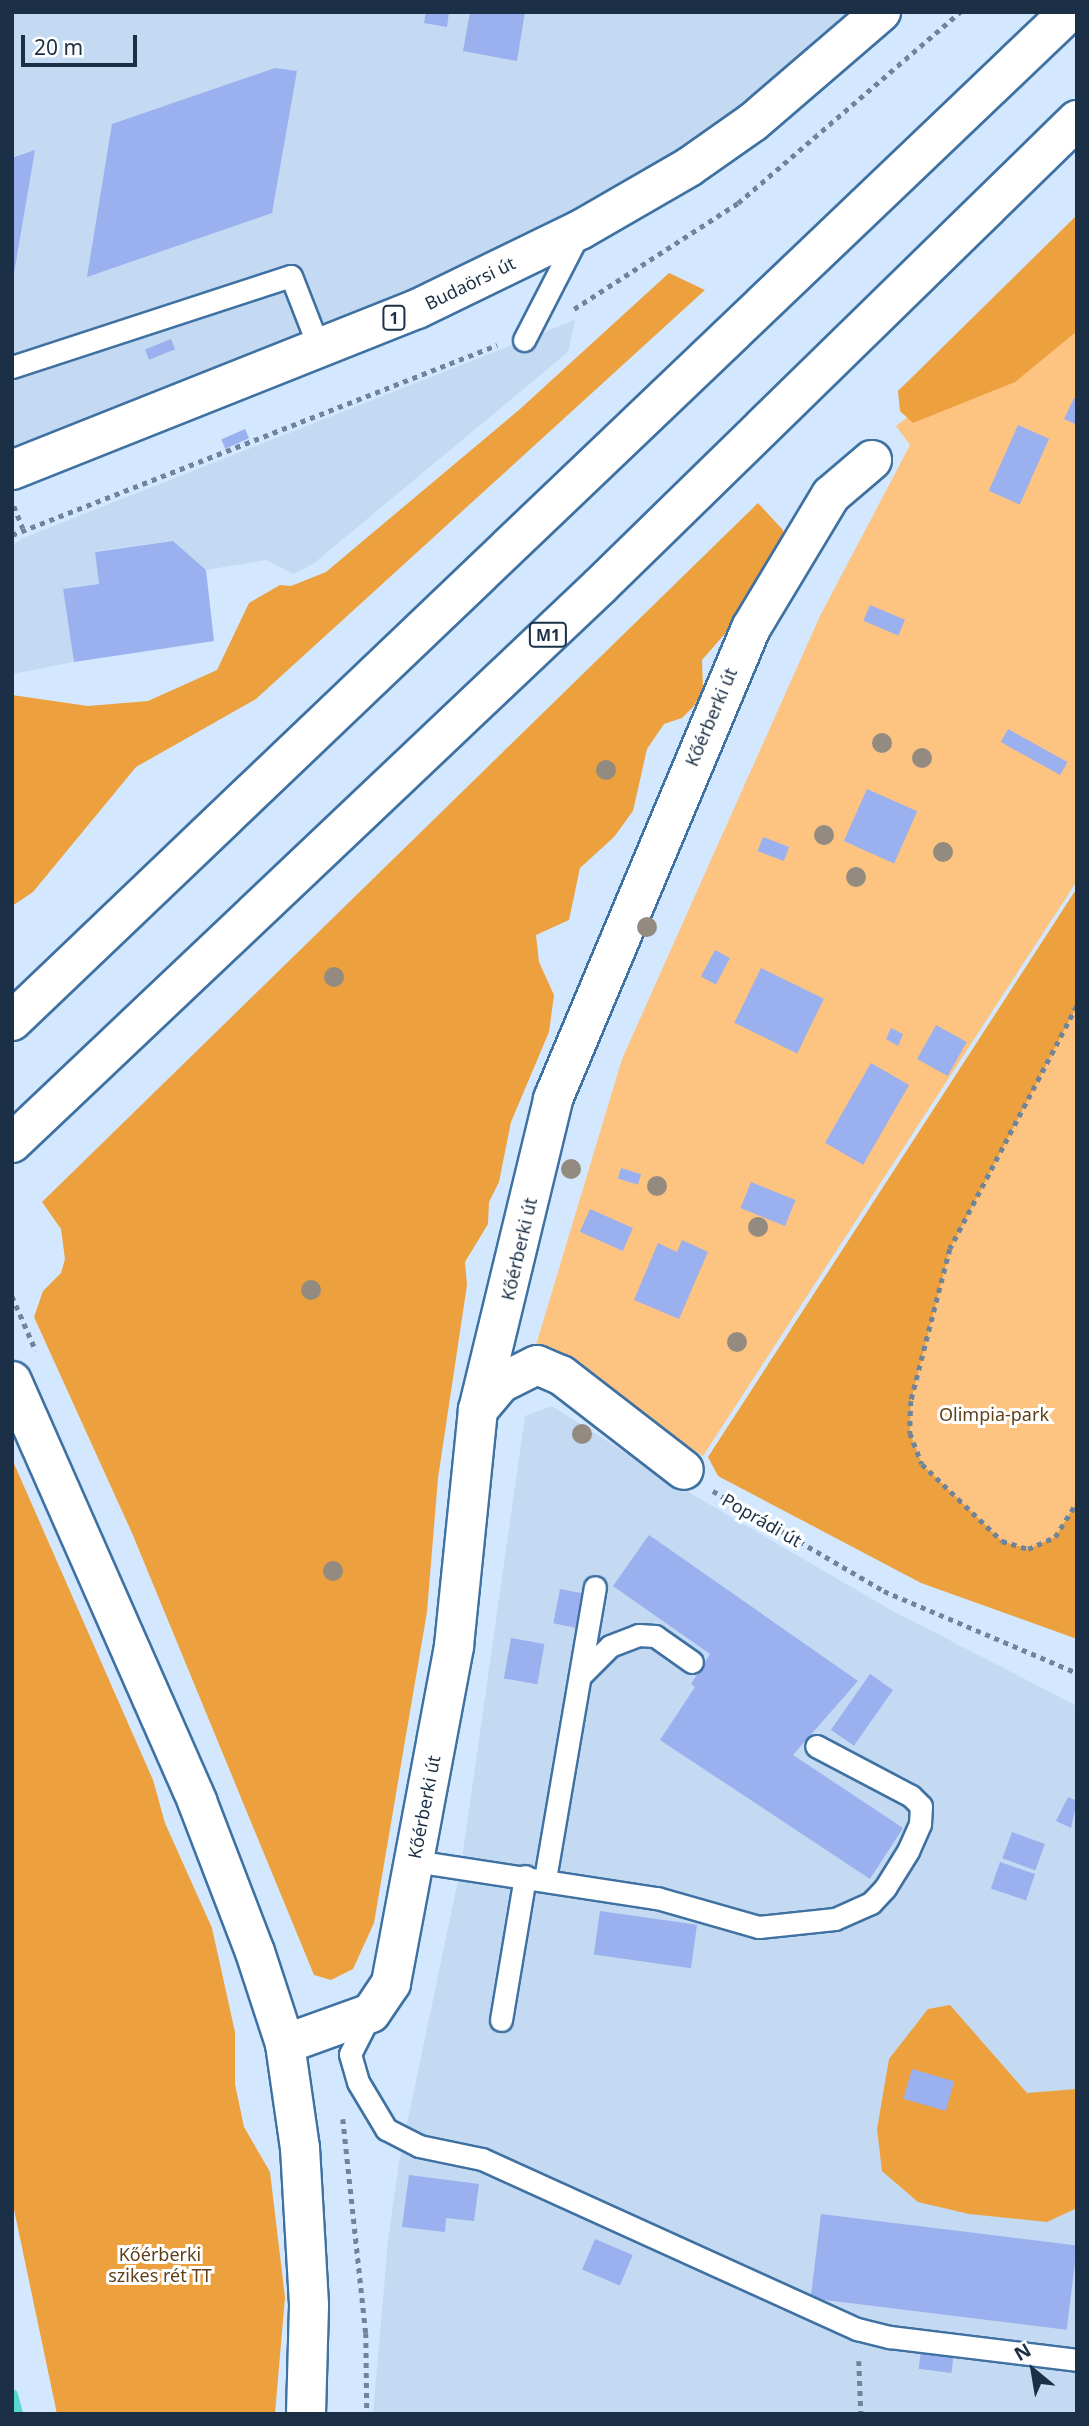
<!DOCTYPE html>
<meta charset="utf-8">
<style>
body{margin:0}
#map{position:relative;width:1089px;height:2426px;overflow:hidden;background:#d3e8ff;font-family:"Noto Sans",sans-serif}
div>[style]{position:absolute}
.built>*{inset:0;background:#c3daf2}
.green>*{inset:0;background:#fdc380}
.forest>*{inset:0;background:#eca13e}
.stream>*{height:12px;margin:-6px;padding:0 6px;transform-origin:6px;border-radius:6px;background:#57d8d0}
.building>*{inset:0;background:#9ab0ef;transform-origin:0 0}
.path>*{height:4.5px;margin-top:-2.25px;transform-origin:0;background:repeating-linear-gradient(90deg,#6f849a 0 5px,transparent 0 10px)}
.roads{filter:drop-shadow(2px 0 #3f71a2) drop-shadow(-2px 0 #3f71a2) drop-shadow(0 2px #3f71a2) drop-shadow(0 -2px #3f71a2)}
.service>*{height:21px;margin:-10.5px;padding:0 10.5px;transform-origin:10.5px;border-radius:10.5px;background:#fff}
.minor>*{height:38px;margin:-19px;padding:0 19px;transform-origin:19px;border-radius:19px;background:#fff}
.tertiary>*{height:38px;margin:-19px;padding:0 19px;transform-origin:19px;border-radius:19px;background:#fff}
.primary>*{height:38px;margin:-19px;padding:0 19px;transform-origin:19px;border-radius:19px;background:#fff}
.trees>*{width:20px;height:20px;margin:-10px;border-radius:50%;background:#938b80}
span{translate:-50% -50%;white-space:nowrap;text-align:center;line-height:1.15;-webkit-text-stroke:6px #fff;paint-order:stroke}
.shield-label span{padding:2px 5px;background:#fff;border:2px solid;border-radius:5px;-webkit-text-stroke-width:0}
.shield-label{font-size:16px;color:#1b3046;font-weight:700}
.street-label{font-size:18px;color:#1b3046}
.park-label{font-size:18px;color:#5e3f18}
.frame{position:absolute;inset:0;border:14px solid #1b3046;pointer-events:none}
.north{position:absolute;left:998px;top:2335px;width:70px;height:70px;-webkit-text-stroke:5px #fff;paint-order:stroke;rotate:330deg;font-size:19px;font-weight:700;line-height:28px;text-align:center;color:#1b3046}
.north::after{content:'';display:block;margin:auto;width:24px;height:32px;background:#1b3046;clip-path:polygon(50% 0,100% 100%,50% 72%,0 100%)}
.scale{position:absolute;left:21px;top:35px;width:116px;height:32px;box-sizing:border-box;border:4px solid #1b3046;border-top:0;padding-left:9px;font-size:21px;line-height:24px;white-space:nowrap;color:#1b3046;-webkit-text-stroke:5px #fff;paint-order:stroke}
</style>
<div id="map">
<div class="built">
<div style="clip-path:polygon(12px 12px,881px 12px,689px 167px,12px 470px)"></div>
<div style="clip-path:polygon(575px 320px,568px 352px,313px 564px,293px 574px,266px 560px,206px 570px,173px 541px,95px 551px,99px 584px,63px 589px,74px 662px,12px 674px,12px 546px,23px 538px)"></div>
<div style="clip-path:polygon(552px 1406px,683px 1489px,891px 1610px,1077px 1706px,1077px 2414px,373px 2414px,388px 2241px,399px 2162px,461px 1866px,525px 1416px)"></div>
</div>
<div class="green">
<div style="clip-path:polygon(1077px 247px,1077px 881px,703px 1456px,536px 1345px,622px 1059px,820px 616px,910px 445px,896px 426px,936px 395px)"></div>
<div style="clip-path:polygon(1077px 1006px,1077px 1538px,1028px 1549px,1002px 1541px,922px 1464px,910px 1433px,911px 1401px,950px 1249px)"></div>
</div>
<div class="forest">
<div style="clip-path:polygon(1077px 215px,1077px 331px,1015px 382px,913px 423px,900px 411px,898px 391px)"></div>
<div style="clip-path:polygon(669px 273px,705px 290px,256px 699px,136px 767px,33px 892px,12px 906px,12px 695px,88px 706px,148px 701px,217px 670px,249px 603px,280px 585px,291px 586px,326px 572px,520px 409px)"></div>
<div style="clip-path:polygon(758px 503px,783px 530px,783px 547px,742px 614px,702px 660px,703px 690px,694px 706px,682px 718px,664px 724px,647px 749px,633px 811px,614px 837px,580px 868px,569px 920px,536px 935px,539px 962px,554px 995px,549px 1032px,511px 1122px,499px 1182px,489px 1202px,488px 1224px,465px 1262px,467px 1285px,438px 1478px,427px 1612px,374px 1923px,353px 1969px,331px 1980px,314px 1975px,132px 1533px,34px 1317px,43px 1291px,61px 1273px,65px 1259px,61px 1229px,42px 1202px)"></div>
<div style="clip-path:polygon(1077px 888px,1077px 1006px,950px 1249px,911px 1401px,910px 1433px,922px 1464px,1002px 1541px,1028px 1549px,1055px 1537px,1077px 1502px,1077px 1639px,921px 1583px,718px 1476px,708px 1457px)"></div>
<div style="clip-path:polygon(12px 1459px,153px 1780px,165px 1823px,212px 1928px,235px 2032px,235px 2084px,244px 2127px,270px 2172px,285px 2297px,275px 2414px,57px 2414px,12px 2200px)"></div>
<div style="clip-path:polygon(950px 2005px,1027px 2093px,1077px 2089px,1077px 2208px,1047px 2222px,969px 2214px,918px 2202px,882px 2171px,877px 2129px,889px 2059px,928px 2009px)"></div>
</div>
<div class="stream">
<div style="left:12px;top:2395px;width:20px;rotate:75deg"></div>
</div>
<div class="building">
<div style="clip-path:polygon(426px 12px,449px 12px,447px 27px,424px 23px)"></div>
<div style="clip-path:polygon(470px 12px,525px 12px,517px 61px,463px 51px)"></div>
<div style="clip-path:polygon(275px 68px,297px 71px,272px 213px,87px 277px,112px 124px)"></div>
<div style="clip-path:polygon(35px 150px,14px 273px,12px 273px,12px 158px)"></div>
<div style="left:171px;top:339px;width:11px;height:28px;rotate:68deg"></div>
<div style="clip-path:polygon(1074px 398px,1077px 399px,1077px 425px,1064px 419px)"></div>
<div style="left:1018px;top:425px;width:34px;height:72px;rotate:24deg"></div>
<div style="left:245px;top:429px;width:10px;height:26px;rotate:66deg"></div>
<div style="clip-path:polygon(173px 541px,206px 570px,214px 641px,74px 662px,63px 589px,99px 584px,95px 552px)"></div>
<div style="left:870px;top:605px;width:38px;height:17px;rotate:23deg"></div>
<div style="left:1008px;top:729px;width:68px;height:15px;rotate:29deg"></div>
<div style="left:867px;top:789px;width:55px;height:57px;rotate:24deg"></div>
<div style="left:763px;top:837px;width:28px;height:15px;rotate:21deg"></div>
<div style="left:715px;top:950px;width:17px;height:30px;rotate:28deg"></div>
<div style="left:761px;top:968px;width:70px;height:61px;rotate:26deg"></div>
<div style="left:936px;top:1025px;width:35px;height:39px;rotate:29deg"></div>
<div style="clip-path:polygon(891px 1028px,903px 1034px,898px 1046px,886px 1039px)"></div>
<div style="left:871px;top:1063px;width:44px;height:92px;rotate:30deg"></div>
<div style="left:621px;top:1168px;width:21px;height:11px;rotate:17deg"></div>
<div style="left:751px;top:1182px;width:48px;height:28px;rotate:22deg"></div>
<div style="left:590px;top:1209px;width:47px;height:25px;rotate:24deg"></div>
<div style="clip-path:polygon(682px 1240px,708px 1252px,679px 1319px,634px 1300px,658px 1243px,677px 1252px)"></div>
<div style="clip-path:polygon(649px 1535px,858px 1681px,793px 1755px,903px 1828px,870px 1879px,660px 1740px,695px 1687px,691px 1684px,710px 1654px,613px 1586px)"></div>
<div style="left:560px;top:1589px;width:25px;height:35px;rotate:11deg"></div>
<div style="left:511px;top:1638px;width:34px;height:41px;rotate:10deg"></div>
<div style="left:870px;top:1674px;width:28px;height:68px;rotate:35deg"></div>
<div style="clip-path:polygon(1068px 1797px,1077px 1801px,1071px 1828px,1056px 1821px)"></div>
<div style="left:1012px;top:1832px;width:35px;height:28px;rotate:20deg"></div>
<div style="left:1000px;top:1862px;width:37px;height:28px;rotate:19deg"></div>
<div style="left:600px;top:1911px;width:98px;height:44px;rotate:8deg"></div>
<div style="left:912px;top:2069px;width:44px;height:31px;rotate:16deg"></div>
<div style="clip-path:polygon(409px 2175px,479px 2184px,474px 2221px,446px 2218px,445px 2232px,402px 2227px)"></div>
<div style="left:821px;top:2214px;width:258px;height:85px;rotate:7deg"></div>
<div style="left:595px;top:2239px;width:41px;height:33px;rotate:23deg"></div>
<div style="left:921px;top:2350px;width:33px;height:19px;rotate:7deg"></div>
</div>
<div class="path">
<div style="left:574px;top:309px;width:195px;rotate:-32.9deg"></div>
<div style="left:738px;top:203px;width:293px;rotate:-40.7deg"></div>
<div style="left:14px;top:506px;width:24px;rotate:68deg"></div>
<div style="left:12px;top:535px;width:521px;rotate:-21.39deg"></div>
<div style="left:1077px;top:1006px;width:274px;rotate:117.6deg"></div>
<div style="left:950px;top:1249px;width:157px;rotate:104.4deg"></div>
<div style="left:911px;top:1401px;width:32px;rotate:92deg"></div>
<div style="left:910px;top:1433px;width:33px;rotate:69deg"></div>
<div style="left:922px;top:1464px;width:111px;rotate:43.9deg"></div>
<div style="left:1002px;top:1541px;width:27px;rotate:17deg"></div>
<div style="left:1028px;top:1549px;width:30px;rotate:-24deg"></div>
<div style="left:1055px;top:1537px;width:41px;rotate:-57.8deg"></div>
<div style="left:12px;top:1296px;width:60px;rotate:66.4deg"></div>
<div style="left:713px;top:1491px;width:198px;rotate:30.3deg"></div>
<div style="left:884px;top:1591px;width:210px;rotate:23deg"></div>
<div style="left:343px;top:2119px;width:215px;rotate:83.9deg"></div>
<div style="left:366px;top:2333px;width:81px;rotate:89.3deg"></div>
<div style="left:859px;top:2361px;width:53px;rotate:87.8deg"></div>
</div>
<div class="roads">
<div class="service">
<div style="left:524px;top:340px;width:120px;rotate:-62.8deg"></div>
<div style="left:12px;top:367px;width:293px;rotate:-18.1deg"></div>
<div style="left:291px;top:276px;width:77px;rotate:68.7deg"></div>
<div style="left:580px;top:1676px;width:42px;rotate:-45deg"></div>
<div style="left:610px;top:1646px;width:30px;rotate:-21deg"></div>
<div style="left:638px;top:1635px;width:17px;rotate:3deg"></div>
<div style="left:655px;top:1636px;width:45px;rotate:35.1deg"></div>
<div style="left:414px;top:1861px;width:246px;rotate:8.7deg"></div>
<div style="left:657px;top:1898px;width:106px;rotate:15.9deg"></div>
<div style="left:759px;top:1927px;width:76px;rotate:-6deg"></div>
<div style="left:835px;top:1919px;width:39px;rotate:-24deg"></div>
<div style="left:871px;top:1903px;width:21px;rotate:-47deg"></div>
<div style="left:885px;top:1888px;width:44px;rotate:-58.1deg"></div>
<div style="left:908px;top:1851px;width:30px;rotate:-66deg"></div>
<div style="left:920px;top:1824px;width:18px;rotate:-87deg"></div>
<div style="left:921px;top:1806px;width:14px;rotate:-135deg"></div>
<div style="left:911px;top:1796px;width:107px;rotate:-152.2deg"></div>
<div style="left:545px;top:1879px;width:296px;rotate:-80.3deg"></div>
<div style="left:371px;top:2013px;width:46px;rotate:117.1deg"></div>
<div style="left:350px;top:2054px;width:29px;rotate:74deg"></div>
<div style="left:358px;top:2082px;width:55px;rotate:59.2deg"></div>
<div style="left:386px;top:2129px;width:37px;rotate:27deg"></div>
<div style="left:419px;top:2146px;width:64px;rotate:11.7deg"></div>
<div style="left:482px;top:2159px;width:412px;rotate:24.4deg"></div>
<div style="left:857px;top:2329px;width:34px;rotate:14deg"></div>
<div style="left:890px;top:2337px;width:188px;rotate:7deg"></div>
<div style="left:501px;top:2020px;width:146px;rotate:-80.5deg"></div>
</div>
<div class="minor">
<div style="left:478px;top:1410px;width:35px;rotate:-50deg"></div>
<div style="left:501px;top:1383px;width:40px;rotate:-26.6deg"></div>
<div style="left:537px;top:1365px;width:26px;rotate:23deg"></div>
<div style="left:561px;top:1375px;width:155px;rotate:37.7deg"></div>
<div style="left:285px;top:2044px;width:91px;rotate:-19.8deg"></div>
<div style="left:371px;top:2013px;width:36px;rotate:-56deg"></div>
<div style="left:391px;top:1983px;width:343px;rotate:-79.4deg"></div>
<div style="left:454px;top:1646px;width:237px;rotate:-84.2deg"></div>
<div style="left:478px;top:1410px;width:320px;rotate:-76.4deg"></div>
<div style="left:553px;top:1099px;width:511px;rotate:-67.2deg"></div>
<div style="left:751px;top:628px;width:155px;rotate:-59deg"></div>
<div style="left:831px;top:495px;width:54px;rotate:-40.5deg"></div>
</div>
<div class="tertiary">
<div style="left:12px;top:1381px;width:459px;rotate:66.2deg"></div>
<div style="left:197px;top:1801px;width:162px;rotate:69deg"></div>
<div style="left:255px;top:1952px;width:97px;rotate:71.9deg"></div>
<div style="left:285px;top:2044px;width:105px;rotate:81.8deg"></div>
<div style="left:300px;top:2148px;width:158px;rotate:86.7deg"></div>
<div style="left:309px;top:2306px;width:108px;rotate:91.6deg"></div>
</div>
<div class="primary">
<div style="left:12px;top:470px;width:436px;rotate:-21.7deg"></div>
<div style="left:417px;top:309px;width:181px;rotate:-25.9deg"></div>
<div style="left:580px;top:230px;width:126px;rotate:-30deg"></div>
<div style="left:689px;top:167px;width:78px;rotate:-35.1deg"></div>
<div style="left:753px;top:122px;width:169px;rotate:-40.7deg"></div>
<div style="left:12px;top:1021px;width:1461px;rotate:-43.67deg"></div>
<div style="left:12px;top:1143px;width:810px;rotate:-43.45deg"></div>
<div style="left:600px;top:586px;width:667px;rotate:-44.33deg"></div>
</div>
</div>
<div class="trees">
<div style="left:882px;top:743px"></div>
<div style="left:922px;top:758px"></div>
<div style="left:606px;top:770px"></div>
<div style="left:824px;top:835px"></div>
<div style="left:943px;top:852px"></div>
<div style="left:856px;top:877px"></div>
<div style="left:647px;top:927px"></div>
<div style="left:334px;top:977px"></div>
<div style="left:571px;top:1169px"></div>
<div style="left:657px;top:1186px"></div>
<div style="left:758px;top:1227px"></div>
<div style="left:311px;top:1290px"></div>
<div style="left:737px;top:1342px"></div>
<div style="left:582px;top:1434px"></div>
<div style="left:333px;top:1571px"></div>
</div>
<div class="shield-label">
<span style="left:394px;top:318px">1</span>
<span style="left:548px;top:635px">M1</span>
</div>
<div class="street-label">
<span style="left:470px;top:283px;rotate:-26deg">Budaörsi út</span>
<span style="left:711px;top:717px;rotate:-67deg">Kőérberki út</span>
<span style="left:519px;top:1249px;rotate:-77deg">Kőérberki út</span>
<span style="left:762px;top:1520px;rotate:30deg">Poprádi út</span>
<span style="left:424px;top:1807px;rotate:-79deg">Kőérberki út</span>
</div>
<div class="park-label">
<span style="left:994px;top:1414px">Olimpia-park</span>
<span style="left:160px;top:2265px">Kőérberki<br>szikes rét TT</span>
</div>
<div class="frame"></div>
<div class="north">N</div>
<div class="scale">20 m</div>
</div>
